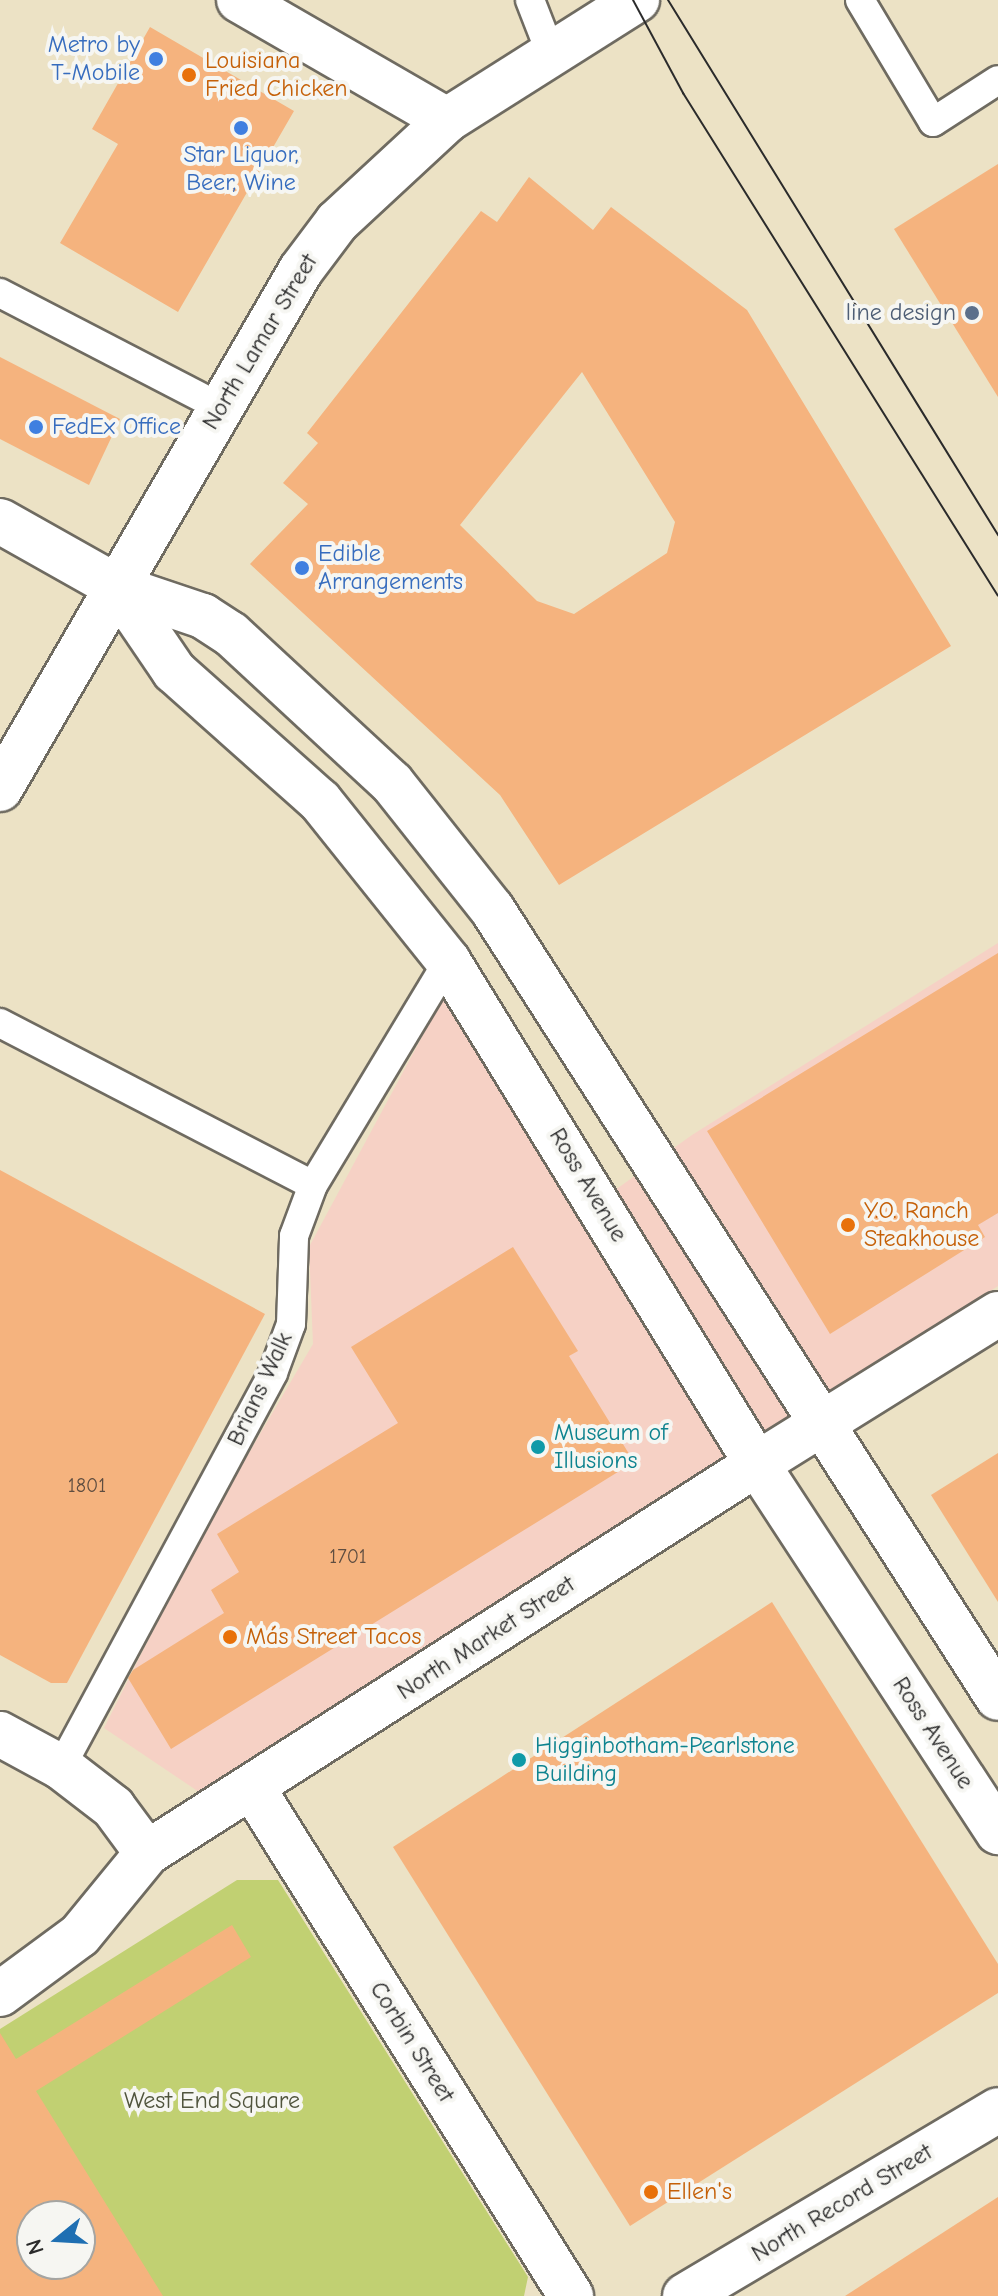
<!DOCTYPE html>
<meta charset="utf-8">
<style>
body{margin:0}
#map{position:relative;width:998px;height:2296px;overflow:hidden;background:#ece2c5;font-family:"Comic Neue",sans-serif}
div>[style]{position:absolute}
.built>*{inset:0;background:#f6d1c5}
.green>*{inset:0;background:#c1d072}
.building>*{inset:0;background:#f5b37e}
.roads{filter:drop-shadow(2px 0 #6f6b61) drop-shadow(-2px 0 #6f6b61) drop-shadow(0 2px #6f6b61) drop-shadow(0 -2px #6f6b61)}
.lane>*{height:28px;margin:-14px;padding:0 14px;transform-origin:14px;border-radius:14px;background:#fff}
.street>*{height:44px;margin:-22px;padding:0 22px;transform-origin:22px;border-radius:22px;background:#fff}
.secondary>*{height:44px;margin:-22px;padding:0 22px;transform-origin:22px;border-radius:22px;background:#fff}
.tram>*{height:2px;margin:-1px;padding:0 1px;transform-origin:1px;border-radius:1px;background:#2b2b2b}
.dots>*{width:22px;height:22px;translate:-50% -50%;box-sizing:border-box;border:4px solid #f6f6f2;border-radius:50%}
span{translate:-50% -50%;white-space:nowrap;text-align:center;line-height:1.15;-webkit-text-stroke:8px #f6f6f2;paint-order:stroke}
.number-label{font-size:20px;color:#5e4d40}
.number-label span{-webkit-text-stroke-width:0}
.shop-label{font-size:24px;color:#366cbe}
.right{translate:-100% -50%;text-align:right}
.left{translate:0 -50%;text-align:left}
.food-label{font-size:24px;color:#c56008}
.service-label{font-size:24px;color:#4e5e75}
.street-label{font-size:24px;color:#2b2b2b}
.culture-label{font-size:24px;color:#0d838f}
.park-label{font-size:24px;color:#50543d}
.north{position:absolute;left:16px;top:2200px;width:80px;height:80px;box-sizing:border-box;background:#f6f6f2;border:2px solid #a5a5a2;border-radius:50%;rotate:252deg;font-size:22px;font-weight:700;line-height:32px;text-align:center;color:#2b2b2b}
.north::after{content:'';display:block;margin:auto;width:28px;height:36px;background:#1f6fb2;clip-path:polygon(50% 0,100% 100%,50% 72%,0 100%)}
</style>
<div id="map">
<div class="built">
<div style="clip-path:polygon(998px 943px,998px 1286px,202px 1794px,104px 1728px,203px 1531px,313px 1344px,309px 1247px,445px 994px,583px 1213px,692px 1135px)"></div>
</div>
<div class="green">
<div style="clip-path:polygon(237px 1880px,278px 1880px,528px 2277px,524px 2296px,83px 2296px,80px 2216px,0 2162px,0 2029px)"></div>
</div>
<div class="building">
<div style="clip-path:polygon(150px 27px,294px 111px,178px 312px,60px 243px,118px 144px,92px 129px)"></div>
<div style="clip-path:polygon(998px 164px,998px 397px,894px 229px)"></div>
<div style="clip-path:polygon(evenodd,529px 177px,593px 230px,611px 207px,747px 310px,951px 646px,559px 885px,500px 795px,250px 564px,308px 504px,283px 483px,318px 443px,307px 433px,481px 211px,497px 222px,529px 177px,582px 372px,675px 522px,667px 553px,574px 614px,537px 601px,460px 525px,582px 372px)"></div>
<div style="clip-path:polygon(0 357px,120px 419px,89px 485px,0 439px)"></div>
<div style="clip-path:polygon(998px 953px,998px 1213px,978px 1225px,985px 1237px,830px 1334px,707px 1131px)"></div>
<div style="clip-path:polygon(0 1170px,265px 1314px,67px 1683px,51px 1683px,0 1655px)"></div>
<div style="clip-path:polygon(513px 1247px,578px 1351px,569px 1356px,634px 1462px,171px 1749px,128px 1678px,133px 1670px,224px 1613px,211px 1590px,239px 1572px,217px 1534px,398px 1423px,351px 1347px)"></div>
<div style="clip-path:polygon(998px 1453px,998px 1602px,931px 1495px)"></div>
<div style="clip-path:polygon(772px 1602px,998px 1964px,998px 1993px,630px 2226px,393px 1847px)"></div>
<div style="clip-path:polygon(evenodd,232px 1925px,251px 1957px,36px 2091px,163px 2296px,0 2296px,0 2033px,16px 2059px,232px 1925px,32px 2216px,80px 2216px,80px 2264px,32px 2264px,32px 2216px)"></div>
<div style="clip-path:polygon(998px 2197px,998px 2296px,845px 2296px)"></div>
</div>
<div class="roads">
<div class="lane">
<div style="left:530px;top:0;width:58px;rotate:68.7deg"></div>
<div style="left:860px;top:0;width:142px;rotate:59.1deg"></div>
<div style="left:933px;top:122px;width:77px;rotate:-32.9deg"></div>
<div style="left:0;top:293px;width:248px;rotate:27.4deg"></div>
<div style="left:0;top:1023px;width:352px;rotate:27.4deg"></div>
<div style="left:61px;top:1767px;width:447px;rotate:-61.7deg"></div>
<div style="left:273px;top:1373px;width:52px;rotate:-69.8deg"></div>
<div style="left:291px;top:1324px;width:88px;rotate:-88deg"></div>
<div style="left:294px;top:1236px;width:54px;rotate:-69.6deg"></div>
<div style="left:313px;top:1185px;width:262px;rotate:-58.9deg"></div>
</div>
<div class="street">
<div style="left:0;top:1734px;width:69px;rotate:28.4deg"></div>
<div style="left:61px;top:1767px;width:66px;rotate:37.6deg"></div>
<div style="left:113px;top:1807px;width:57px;rotate:53.5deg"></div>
<div style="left:252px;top:1787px;width:601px;rotate:57.92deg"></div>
<div style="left:0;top:1994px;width:99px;rotate:-36.4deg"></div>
<div style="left:80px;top:1935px;width:106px;rotate:-50.7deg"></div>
<div style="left:147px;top:1853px;width:723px;rotate:-32.53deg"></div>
<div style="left:685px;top:2296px;width:364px;rotate:-30.7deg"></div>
</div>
<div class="secondary">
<div style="left:239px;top:0;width:240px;rotate:30deg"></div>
<div style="left:0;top:521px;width:134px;rotate:29.4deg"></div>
<div style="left:117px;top:587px;width:91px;rotate:18.6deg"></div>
<div style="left:203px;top:616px;width:33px;rotate:33deg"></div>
<div style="left:231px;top:634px;width:219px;rotate:42.8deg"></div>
<div style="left:392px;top:783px;width:161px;rotate:51.6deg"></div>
<div style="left:492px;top:909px;width:937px;rotate:57.33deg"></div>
<div style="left:117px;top:587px;width:102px;rotate:55.8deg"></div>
<div style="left:174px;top:671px;width:195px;rotate:41.7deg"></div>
<div style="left:320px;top:801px;width:205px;rotate:51.3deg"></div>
<div style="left:448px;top:961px;width:590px;rotate:58.44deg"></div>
<div style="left:757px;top:1464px;width:440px;rotate:56.8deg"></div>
<div style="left:0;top:789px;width:600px;rotate:-59.89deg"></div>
<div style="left:301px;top:270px;width:60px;rotate:-53.1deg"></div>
<div style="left:337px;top:222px;width:150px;rotate:-42.8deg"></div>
<div style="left:447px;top:120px;width:225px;rotate:-32.3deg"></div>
<div style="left:757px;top:1464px;width:284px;rotate:-31.9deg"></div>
</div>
</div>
<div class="tram">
<div style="left:633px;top:0;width:106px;rotate:61.7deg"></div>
<div style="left:683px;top:93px;width:593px;rotate:57.94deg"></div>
<div style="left:668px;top:0;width:629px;rotate:58.33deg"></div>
</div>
<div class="dots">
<div style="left:156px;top:59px;background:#3f7fe0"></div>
<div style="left:189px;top:75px;background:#e8710a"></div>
<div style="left:241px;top:128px;background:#3f7fe0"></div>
<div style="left:972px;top:313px;background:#5c6f8a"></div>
<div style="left:36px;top:427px;background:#3f7fe0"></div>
<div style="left:302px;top:568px;background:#3f7fe0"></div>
<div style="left:848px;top:1225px;background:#e8710a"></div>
<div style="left:538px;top:1447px;background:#0f9aa8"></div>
<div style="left:230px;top:1637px;background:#e8710a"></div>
<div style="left:519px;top:1760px;background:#0f9aa8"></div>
<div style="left:651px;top:2192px;background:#e8710a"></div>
</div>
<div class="number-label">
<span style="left:87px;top:1485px">1801</span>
<span style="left:348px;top:1556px">1701</span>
</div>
<div class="shop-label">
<span class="right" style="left:140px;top:59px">Metro by<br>T-Mobile</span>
<span style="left:241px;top:169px">Star Liquor,<br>Beer, Wine</span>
<span class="left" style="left:52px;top:427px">FedEx Office</span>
<span class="left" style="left:318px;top:568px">Edible<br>Arrangements</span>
</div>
<div class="food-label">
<span class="left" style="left:205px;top:75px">Louisiana<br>Fried Chicken</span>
<span class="left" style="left:864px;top:1225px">Y.O. Ranch<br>Steakhouse</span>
<span class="left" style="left:246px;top:1637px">Más Street Tacos</span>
<span class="left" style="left:667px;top:2192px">Ellen's</span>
</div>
<div class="service-label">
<span class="right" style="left:956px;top:313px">line design</span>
</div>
<div class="street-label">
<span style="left:260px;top:342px;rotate:-59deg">North Lamar Street</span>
<span style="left:588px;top:1185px;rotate:59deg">Ross Avenue</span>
<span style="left:260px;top:1389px;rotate:-65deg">Brians Walk</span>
<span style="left:486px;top:1638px;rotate:-33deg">North Market Street</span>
<span style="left:933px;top:1733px;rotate:57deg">Ross Avenue</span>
<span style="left:412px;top:2042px;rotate:58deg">Corbin Street</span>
<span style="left:842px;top:2203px;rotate:-31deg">North Record Street</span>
</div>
<div class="culture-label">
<span class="left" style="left:554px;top:1447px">Museum of<br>Illusions</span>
<span class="left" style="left:535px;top:1760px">Higginbotham-Pearlstone<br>Building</span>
</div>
<div class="park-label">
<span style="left:212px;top:2101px">West End Square</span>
</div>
<div class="north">N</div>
</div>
